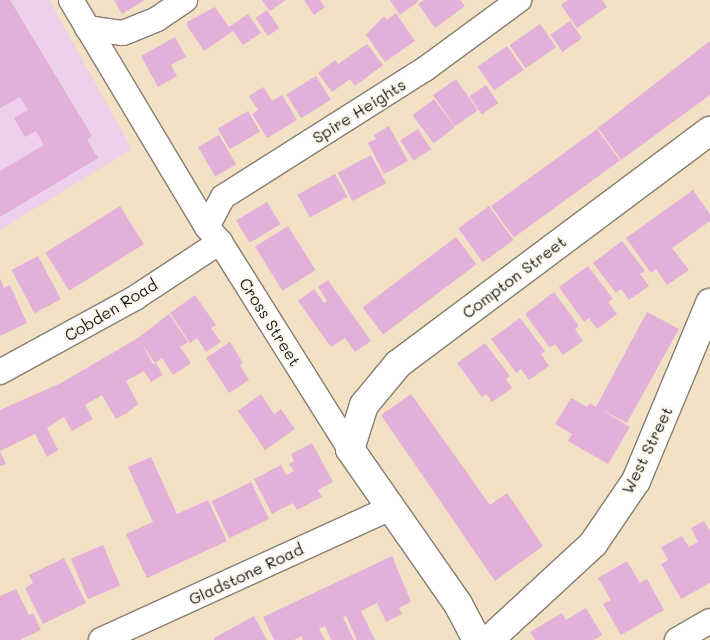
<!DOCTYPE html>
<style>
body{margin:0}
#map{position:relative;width:710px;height:640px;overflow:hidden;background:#f2e1c5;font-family:Mali,sans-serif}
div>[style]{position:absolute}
.built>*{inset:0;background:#edd0e9}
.building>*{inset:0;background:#e3b0da;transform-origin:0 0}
.roads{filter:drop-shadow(1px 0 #877e70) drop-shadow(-1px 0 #877e70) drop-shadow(0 1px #877e70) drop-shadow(0 -1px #877e70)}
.minor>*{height:24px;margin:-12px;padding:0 12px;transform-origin:12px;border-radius:12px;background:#fff}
.tertiary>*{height:28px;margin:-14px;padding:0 14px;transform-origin:14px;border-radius:14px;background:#fff}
span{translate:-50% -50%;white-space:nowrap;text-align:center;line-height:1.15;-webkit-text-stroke:4.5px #fbf7ec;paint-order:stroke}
.street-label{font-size:16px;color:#1c1c1c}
</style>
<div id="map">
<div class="built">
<div style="clip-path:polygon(0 0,49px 0,132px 149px,0 230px)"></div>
</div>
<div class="building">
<div style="clip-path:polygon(0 0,10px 0,92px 136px,87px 140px,98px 158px,0 217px,0 171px,44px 145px,36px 131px,25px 137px,14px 118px,28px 110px,20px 97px,0 108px)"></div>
<div style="clip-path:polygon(114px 0,145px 0,122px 14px)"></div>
<div style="clip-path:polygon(262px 0,286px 0,270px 11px)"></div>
<div style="clip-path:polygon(304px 0,320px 0,325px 7px,314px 15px)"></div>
<div style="clip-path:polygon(390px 0,418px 0,419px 1px,400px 15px)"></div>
<div style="clip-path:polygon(424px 0,460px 0,465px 6px,435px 28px,418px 4px)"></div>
<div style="clip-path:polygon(568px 0,602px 0,607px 7px,577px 28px,561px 5px)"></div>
<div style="clip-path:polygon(215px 7px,229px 27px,248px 14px,261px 33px,243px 45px,233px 31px,204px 51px,187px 26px,187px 22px)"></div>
<div style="left:267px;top:10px;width:22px;height:14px;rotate:56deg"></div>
<div style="clip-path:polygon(396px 13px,415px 41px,385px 62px,366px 35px,384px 16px,387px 20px)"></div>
<div style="left:570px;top:21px;width:21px;height:24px;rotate:55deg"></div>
<div style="left:540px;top:24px;width:28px;height:37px;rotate:55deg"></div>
<div style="clip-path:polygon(175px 37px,186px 57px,171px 65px,177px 76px,158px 87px,141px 56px)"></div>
<div style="clip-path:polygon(710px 41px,710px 95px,621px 160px,598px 128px)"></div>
<div style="clip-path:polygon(367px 44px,383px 65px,355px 86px,350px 79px,332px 92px,318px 73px,335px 60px,338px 64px)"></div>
<div style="left:507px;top:46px;width:29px;height:36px;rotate:55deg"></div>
<div style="left:316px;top:76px;width:28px;height:35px;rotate:58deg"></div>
<div style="left:456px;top:79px;width:38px;height:28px;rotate:55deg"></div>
<div style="left:486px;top:85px;width:22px;height:20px;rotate:56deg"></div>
<div style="clip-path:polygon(263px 87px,272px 101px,282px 95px,297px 120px,267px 138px,252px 114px,258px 110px,249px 96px)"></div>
<div style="left:434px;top:99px;width:35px;height:27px;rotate:53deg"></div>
<div style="left:248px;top:111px;width:24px;height:35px;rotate:60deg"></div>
<div style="clip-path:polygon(389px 126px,408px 161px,384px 174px,368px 143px,376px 139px,374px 135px)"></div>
<div style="left:418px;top:129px;width:24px;height:21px;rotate:57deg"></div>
<div style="left:597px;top:129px;width:39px;height:131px;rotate:54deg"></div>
<div style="left:219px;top:135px;width:34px;height:24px;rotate:60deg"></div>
<div style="left:371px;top:155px;width:32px;height:38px;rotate:62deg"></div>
<div style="left:335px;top:174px;width:26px;height:43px;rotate:61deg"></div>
<div style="clip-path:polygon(693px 190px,710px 214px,710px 221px,672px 248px,689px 270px,667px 285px,656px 269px,651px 273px,626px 238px)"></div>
<div style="left:267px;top:202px;width:26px;height:36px;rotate:59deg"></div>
<div style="left:120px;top:206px;width:45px;height:88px;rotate:58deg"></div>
<div style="left:489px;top:206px;width:42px;height:38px;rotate:54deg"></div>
<div style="left:288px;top:226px;width:52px;height:39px;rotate:58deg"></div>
<div style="left:456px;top:237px;width:34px;height:117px;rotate:53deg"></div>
<div style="clip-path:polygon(622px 241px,645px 271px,640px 274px,649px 286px,629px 300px,621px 289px,616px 293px,593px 263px)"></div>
<div style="left:38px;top:256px;width:49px;height:30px;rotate:62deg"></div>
<div style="clip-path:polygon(588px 266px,613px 299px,608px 302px,617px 314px,597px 329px,589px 318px,584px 322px,559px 287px)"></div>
<div style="clip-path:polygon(0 279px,4px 288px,10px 285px,27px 323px,0 336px)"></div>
<div style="clip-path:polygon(328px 280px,371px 341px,355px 352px,345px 338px,331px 347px,298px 301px,314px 289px,324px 303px,327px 301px,318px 287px)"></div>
<div style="clip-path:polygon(554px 292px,579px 326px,575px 329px,583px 341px,563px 355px,555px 344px,550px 348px,525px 314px)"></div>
<div style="clip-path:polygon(195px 295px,216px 325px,211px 328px,221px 342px,206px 352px,197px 338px,190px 343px,170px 313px)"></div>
<div style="clip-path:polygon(647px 312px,679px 329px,627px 423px,600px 409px,630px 427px,608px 464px,568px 441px,572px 434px,555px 424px,571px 398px,587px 407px,590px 403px,596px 407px)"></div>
<div style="clip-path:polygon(169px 314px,188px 342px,180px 347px,191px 363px,173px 375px,162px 358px,155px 363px,142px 344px,153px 364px,156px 363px,163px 375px,151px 382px,144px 371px,126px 381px,138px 404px,127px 413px,116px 419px,102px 395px,85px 405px,93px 419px,72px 431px,64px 417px,47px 428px,58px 450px,47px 457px,35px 434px,0 451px,0 410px,61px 383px,138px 338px)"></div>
<div style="clip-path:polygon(520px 318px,545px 351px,541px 354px,549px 366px,529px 380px,521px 369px,516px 373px,491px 339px)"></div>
<div style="clip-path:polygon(230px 342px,243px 363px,240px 365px,249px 380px,229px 393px,206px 358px)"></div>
<div style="clip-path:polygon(485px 343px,510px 376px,506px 379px,512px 388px,492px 402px,486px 394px,482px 397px,457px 363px)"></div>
<div style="clip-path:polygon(261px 394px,274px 414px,281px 409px,295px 429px,265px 450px,238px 411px)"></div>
<div style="clip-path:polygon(411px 394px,490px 505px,507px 493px,543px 546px,495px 581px,381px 415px)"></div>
<div style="clip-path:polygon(312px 443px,333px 482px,318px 490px,322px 497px,297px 510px,293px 503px,272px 514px,254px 479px,281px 465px,286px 475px,294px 471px,289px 464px,294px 461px,291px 454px)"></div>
<div style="clip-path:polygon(0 451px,6px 464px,0 466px)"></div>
<div style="clip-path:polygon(151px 457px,177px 514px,208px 500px,227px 541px,147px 578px,126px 534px,153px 522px,128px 467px)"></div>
<div style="left:251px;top:482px;width:41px;height:44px;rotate:64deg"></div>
<div style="clip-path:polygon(704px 521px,710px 531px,710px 583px,681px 599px,661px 564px,668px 560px,661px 547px,682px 536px,689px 547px,698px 542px,691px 528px)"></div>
<div style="left:103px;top:545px;width:44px;height:35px;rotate:67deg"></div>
<div style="clip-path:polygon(392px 556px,411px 602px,399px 608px,402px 614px,386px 622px,377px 603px,361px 611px,375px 640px,357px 640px,346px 616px,343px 617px,354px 640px,331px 640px,325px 626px,319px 629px,325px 640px,303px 640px,302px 636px,294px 640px,274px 640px,263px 617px)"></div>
<div style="clip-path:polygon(64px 558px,86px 603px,43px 624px,25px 588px,33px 583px,29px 575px)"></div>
<div style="clip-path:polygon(627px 561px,640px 583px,647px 579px,664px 610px,621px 635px,603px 604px,611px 600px,598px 578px)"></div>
<div style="clip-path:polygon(16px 589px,29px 615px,33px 613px,41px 630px,20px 640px,0 640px,0 596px)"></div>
<div style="clip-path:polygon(586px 608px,602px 635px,594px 640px,535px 640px,530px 632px,562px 613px,566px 620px)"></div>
<div style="clip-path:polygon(254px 616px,267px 640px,215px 640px,214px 638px)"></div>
</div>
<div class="roads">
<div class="minor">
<div style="left:71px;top:0;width:265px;rotate:59.1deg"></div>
<div style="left:207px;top:227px;width:20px;rotate:49deg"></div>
<div style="left:220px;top:242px;width:244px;rotate:57.9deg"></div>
<div style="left:87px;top:28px;width:36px;rotate:8deg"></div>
<div style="left:123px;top:33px;width:37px;rotate:-22deg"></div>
<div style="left:157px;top:19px;width:34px;rotate:-34deg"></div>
<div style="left:207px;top:227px;width:34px;rotate:-62deg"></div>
<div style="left:223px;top:197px;width:239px;rotate:-32.4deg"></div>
<div style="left:425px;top:69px;width:117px;rotate:-36.3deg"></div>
<div style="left:0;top:372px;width:154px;rotate:-28.7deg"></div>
<div style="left:135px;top:298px;width:102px;rotate:-33.4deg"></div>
<div style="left:101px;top:640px;width:319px;rotate:-24.5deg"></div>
<div style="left:677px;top:640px;width:38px;rotate:-30deg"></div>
</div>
<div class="tertiary">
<div style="left:477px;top:640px;width:41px;rotate:-117.8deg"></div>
<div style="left:458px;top:604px;width:189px;rotate:-124.9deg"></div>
<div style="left:350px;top:449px;width:46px;rotate:-72.3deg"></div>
<div style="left:364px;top:405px;width:53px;rotate:-50.3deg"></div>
<div style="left:398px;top:364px;width:389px;rotate:-36.8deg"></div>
<div style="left:489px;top:640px;width:142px;rotate:-42.7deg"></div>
<div style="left:593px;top:544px;width:76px;rotate:-55.7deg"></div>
<div style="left:636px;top:481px;width:193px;rotate:-67.4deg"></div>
</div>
</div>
<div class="street-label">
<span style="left:359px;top:111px;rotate:-32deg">Spire Heights</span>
<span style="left:514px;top:277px;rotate:-37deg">Compton Street</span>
<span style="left:111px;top:310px;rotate:-31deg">Cobden Road</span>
<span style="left:270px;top:322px;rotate:58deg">Cross Street</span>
<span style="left:647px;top:450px;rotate:-64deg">West Street</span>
<span style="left:246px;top:574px;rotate:-25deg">Gladstone Road</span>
</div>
</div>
